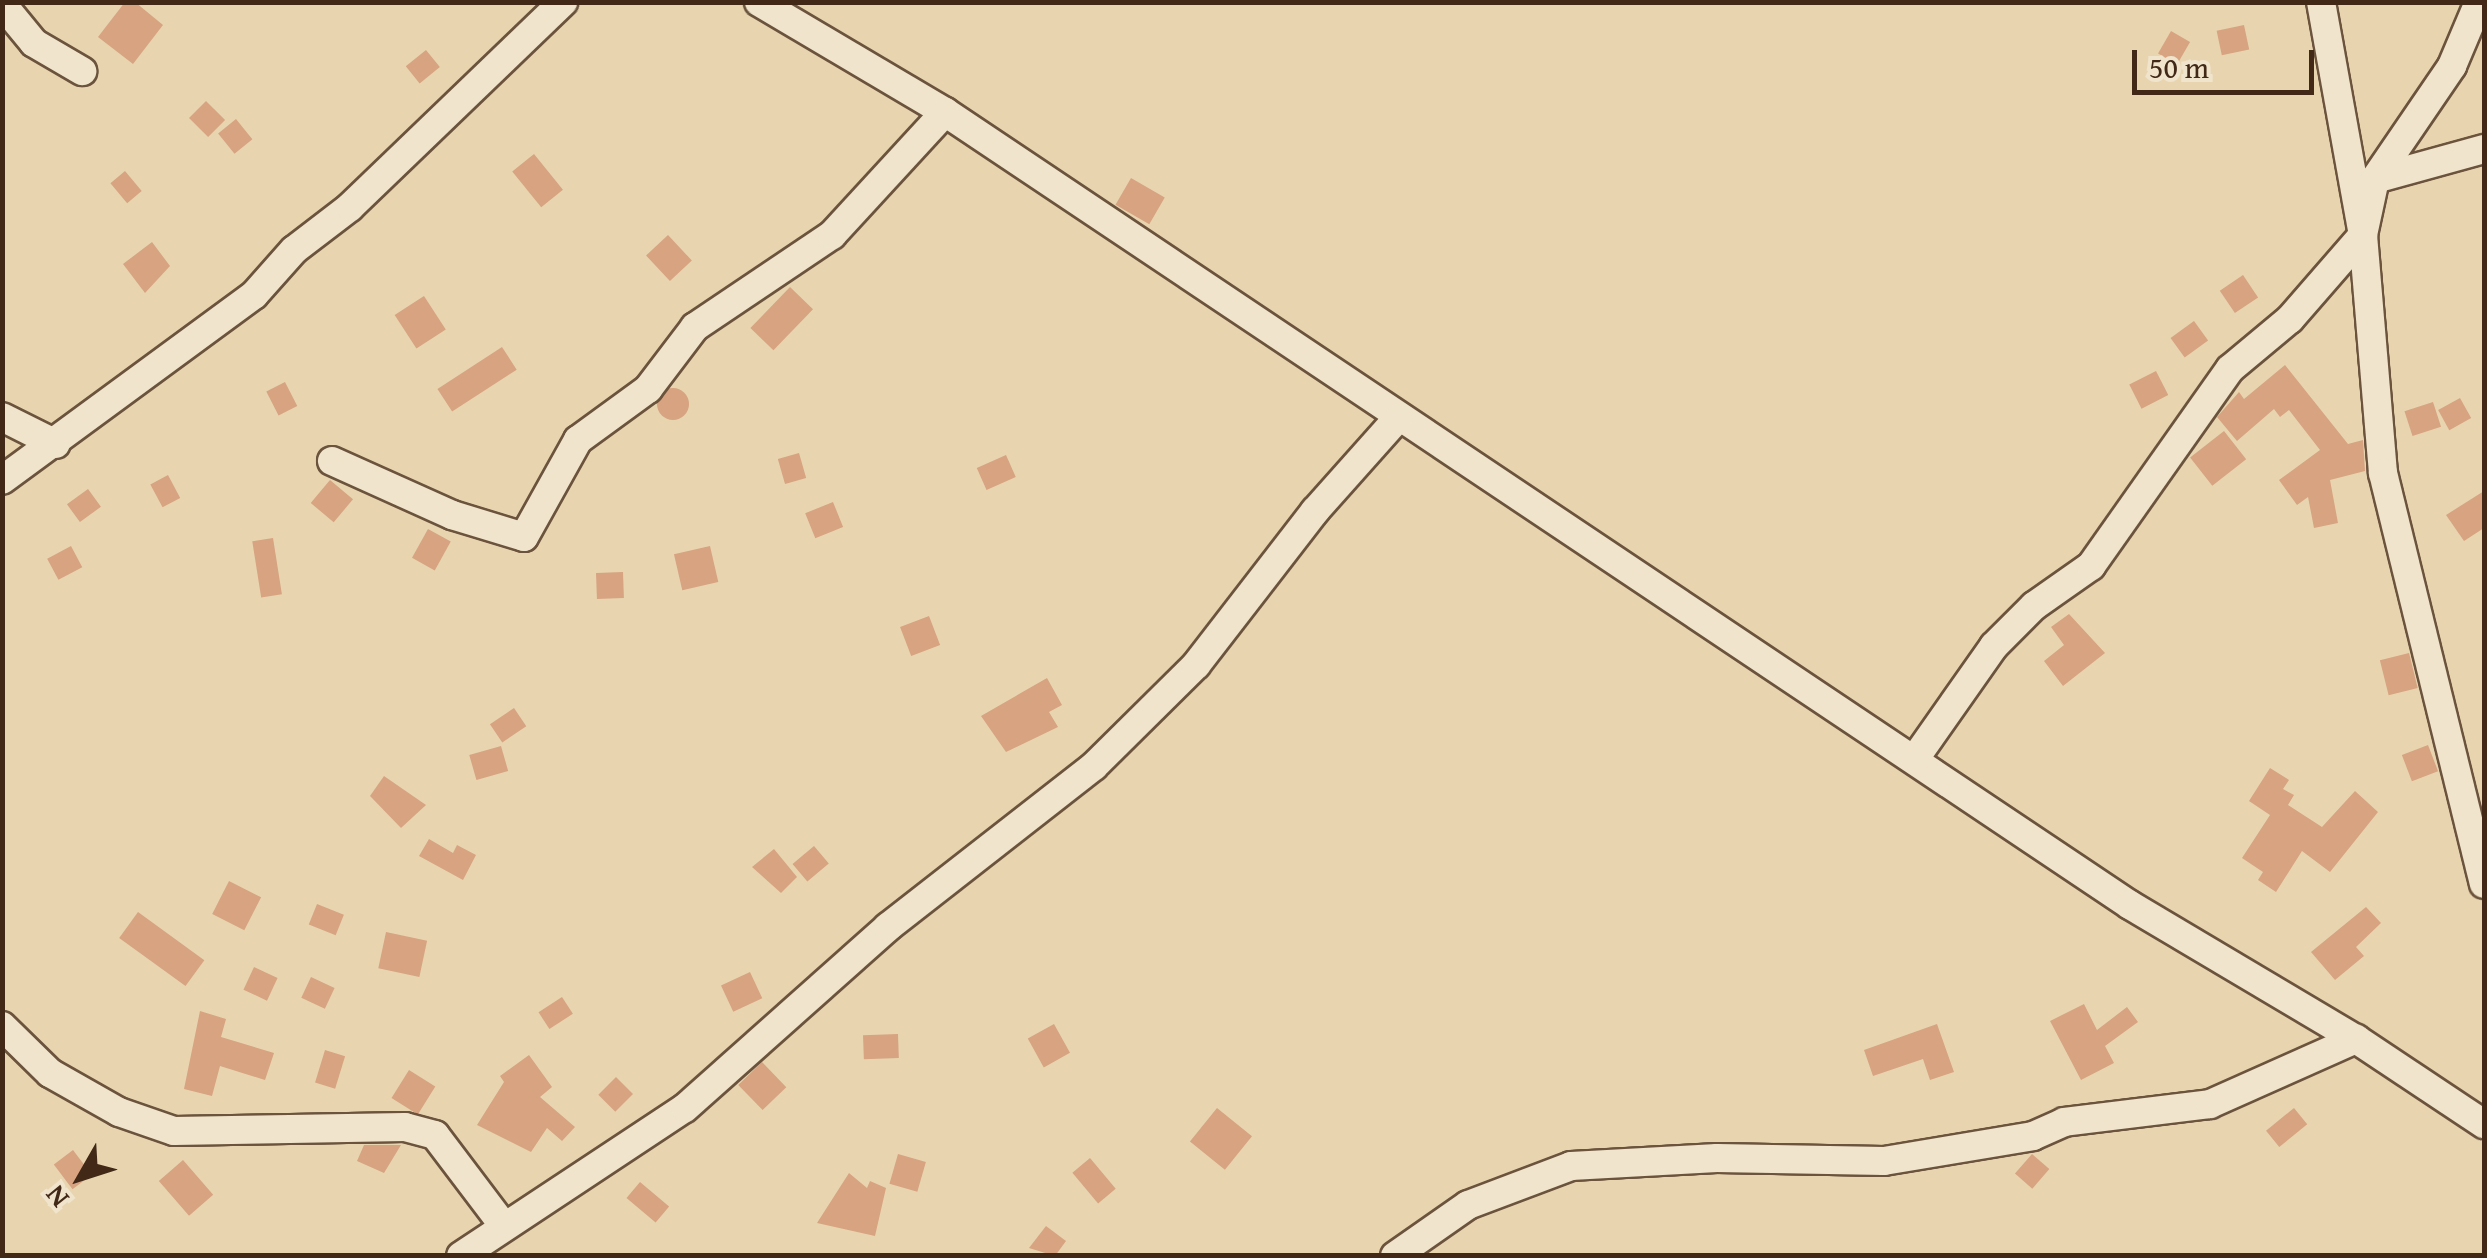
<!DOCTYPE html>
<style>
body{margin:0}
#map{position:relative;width:2487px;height:1258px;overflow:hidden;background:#e8d5b0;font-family:"Gentium Book Plus",serif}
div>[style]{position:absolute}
.building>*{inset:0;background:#d7a381;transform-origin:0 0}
.round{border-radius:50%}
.roads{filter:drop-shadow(2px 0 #6b533d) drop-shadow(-2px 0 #6b533d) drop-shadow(0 2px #6b533d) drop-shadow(0 -2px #6b533d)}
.minor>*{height:28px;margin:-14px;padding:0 14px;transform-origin:14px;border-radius:14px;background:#f0e4cc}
span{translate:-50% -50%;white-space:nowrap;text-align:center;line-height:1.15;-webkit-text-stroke:9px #f0e4cc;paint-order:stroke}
.frame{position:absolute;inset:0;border:5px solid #412817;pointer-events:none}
.north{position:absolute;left:30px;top:1128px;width:100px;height:100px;-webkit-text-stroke:8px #f0e4cc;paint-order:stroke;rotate:231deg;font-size:28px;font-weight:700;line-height:40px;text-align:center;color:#412817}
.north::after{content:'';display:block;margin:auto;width:35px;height:45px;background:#412817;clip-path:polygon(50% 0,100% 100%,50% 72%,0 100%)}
.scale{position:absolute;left:2132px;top:50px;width:182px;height:45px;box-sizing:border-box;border:5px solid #412817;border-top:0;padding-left:12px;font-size:30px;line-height:35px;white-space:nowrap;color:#412817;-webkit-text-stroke:8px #f0e4cc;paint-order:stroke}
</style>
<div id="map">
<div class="building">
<div style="clip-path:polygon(125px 2px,135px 2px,163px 25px,133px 64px,98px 37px)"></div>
<div style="left:2244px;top:25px;width:25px;height:28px;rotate:78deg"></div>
<div style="left:2171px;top:31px;width:22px;height:26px;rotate:30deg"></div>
<div style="left:426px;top:50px;width:22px;height:26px;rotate:51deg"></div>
<div style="left:206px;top:101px;width:27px;height:24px;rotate:45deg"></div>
<div style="left:236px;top:119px;width:26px;height:23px;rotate:51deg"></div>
<div style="left:534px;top:154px;width:46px;height:28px;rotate:51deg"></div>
<div style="left:125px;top:171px;width:26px;height:19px;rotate:50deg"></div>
<div style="left:1131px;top:178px;width:39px;height:31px;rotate:30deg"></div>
<div style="left:668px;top:235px;width:35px;height:30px;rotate:47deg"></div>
<div style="clip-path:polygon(152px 242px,170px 266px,145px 293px,123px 264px)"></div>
<div style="left:2243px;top:275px;width:27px;height:28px;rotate:56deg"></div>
<div style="left:790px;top:287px;width:32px;height:57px;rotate:44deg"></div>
<div style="left:424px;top:296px;width:40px;height:35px;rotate:57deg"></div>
<div style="left:2194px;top:321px;width:24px;height:29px;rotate:54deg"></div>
<div style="left:502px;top:347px;width:27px;height:77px;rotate:57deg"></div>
<div style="clip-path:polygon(2285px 365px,2348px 444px,2363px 440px,2365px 471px,2330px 480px,2338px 523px,2314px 528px,2308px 497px,2297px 505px,2279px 480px,2320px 450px,2289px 410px,2280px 417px,2274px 409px,2237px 441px,2217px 417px,2239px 392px,2244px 399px)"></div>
<div style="left:2156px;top:371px;width:27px;height:30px;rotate:63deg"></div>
<div style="left:285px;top:382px;width:27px;height:21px;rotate:63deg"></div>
<div class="round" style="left:657px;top:388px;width:32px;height:32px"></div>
<div style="left:2460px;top:398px;width:23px;height:25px;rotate:61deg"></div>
<div style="left:2433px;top:402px;width:26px;height:30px;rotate:72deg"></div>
<div style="left:2224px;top:431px;width:36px;height:43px;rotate:52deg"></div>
<div style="left:799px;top:453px;width:26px;height:22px;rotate:74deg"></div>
<div style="left:1006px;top:455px;width:24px;height:32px;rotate:66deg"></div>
<div style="left:168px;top:475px;width:26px;height:20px;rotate:62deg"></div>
<div style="left:330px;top:480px;width:30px;height:30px;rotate:40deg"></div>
<div style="left:88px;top:489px;width:22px;height:26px;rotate:54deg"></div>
<div style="clip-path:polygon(2484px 491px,2484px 528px,2464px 541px,2446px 515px)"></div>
<div style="left:833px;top:502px;width:27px;height:30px;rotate:68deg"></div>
<div style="left:428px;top:529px;width:26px;height:33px;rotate:29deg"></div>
<div style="left:273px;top:538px;width:57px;height:21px;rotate:81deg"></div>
<div style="left:71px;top:546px;width:24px;height:27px;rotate:62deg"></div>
<div style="left:710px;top:546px;width:37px;height:37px;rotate:77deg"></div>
<div style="left:623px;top:572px;width:26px;height:27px;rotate:88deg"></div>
<div style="clip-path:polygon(2069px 614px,2105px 653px,2063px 686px,2044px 661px,2064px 645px,2051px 627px)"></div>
<div style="left:929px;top:616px;width:31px;height:31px;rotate:69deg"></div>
<div style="left:2409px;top:653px;width:36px;height:30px;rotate:76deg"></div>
<div style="clip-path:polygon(1047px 678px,1062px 705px,1049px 712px,1058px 727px,1006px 752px,981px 716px)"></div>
<div style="left:514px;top:708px;width:22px;height:29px;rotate:56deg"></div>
<div style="left:2428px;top:745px;width:28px;height:28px;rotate:69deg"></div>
<div style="left:501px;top:746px;width:26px;height:33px;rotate:74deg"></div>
<div style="clip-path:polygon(2270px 768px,2289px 780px,2283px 789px,2294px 795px,2288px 805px,2322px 827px,2355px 791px,2378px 812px,2330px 872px,2302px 851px,2276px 892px,2258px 880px,2263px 872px,2242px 858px,2270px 815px,2249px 801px)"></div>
<div style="clip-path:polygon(384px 776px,426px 805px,401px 828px,370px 796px)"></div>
<div style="clip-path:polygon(429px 839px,453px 853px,457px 845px,476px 855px,463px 880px,419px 856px)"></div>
<div style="left:814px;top:846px;width:23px;height:28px;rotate:50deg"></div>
<div style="clip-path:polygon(774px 849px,797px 877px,781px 893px,752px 867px)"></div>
<div style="left:229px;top:881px;width:36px;height:37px;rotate:27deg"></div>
<div style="left:317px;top:904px;width:29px;height:22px;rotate:22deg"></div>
<div style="clip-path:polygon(2366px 907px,2381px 923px,2356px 947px,2364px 956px,2335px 980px,2311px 952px)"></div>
<div style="left:138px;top:912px;width:82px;height:32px;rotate:36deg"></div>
<div style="left:386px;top:932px;width:42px;height:37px;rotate:12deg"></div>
<div style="left:254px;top:967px;width:26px;height:25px;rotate:25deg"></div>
<div style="left:750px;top:972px;width:29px;height:32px;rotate:65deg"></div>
<div style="left:311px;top:977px;width:26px;height:23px;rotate:25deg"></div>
<div style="left:562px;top:997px;width:20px;height:28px;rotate:57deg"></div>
<div style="clip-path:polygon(2084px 1004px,2097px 1030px,2127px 1007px,2138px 1022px,2105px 1046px,2114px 1063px,2081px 1080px,2050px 1021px)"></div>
<div style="clip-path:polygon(200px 1011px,226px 1019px,221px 1037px,274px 1053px,265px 1080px,220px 1066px,212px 1096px,184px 1089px)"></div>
<div style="left:1054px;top:1024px;width:33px;height:30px;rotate:61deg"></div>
<div style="clip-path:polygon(1937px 1024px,1954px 1072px,1930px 1080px,1923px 1059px,1873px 1076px,1864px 1050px)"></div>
<div style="left:898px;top:1034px;width:24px;height:35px;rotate:88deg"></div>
<div style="left:325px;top:1050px;width:21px;height:34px;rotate:17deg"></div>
<div style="clip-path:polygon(529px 1055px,552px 1087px,540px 1097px,575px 1127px,562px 1141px,547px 1128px,531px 1152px,477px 1125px,504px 1082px,500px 1076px)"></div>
<div style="left:762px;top:1062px;width:35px;height:33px;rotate:46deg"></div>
<div style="left:409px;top:1070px;width:31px;height:33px;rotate:32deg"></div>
<div style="left:616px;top:1077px;width:24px;height:25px;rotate:45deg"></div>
<div style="left:1217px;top:1108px;width:45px;height:43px;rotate:39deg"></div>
<div style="left:2294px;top:1108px;width:21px;height:36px;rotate:51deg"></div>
<div style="clip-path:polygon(364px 1145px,401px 1145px,384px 1173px,357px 1161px)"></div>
<div style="left:73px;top:1150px;width:31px;height:24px;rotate:53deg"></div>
<div style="left:898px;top:1154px;width:29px;height:31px;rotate:16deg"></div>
<div style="left:2032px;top:1154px;width:23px;height:26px;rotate:41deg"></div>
<div style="left:1090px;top:1158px;width:40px;height:23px;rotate:50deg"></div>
<div style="left:183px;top:1160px;width:46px;height:32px;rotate:49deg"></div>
<div style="clip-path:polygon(849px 1173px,867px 1188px,870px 1181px,886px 1188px,875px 1236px,817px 1223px)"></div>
<div style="left:640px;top:1182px;width:38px;height:21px;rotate:40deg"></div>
<div style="clip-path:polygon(1046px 1226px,1066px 1241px,1055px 1256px,1029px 1248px)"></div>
</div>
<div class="roads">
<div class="minor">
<div style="left:759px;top:2px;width:216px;rotate:30.6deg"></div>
<div style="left:945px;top:112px;width:1426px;rotate:33.79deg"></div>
<div style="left:2130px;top:905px;width:263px;rotate:30.7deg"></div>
<div style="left:2356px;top:1039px;width:154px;rotate:33.6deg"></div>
<div style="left:2321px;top:2px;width:237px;rotate:79.8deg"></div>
<div style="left:2363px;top:235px;width:239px;rotate:85.2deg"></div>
<div style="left:2383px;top:473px;width:423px;rotate:76.2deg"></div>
<div style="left:2px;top:4px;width:50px;rotate:50.6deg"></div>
<div style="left:34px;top:43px;width:56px;rotate:30.3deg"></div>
<div style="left:2375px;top:179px;width:113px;rotate:-15.4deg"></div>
<div style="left:2px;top:417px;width:60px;rotate:26.6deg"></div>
<div style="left:332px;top:461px;width:132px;rotate:24.2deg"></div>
<div style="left:452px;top:515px;width:75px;rotate:17deg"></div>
<div style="left:524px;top:537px;width:111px;rotate:-60.9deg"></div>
<div style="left:578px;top:440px;width:87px;rotate:-36.1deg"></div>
<div style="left:648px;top:389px;width:78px;rotate:-52.8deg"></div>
<div style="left:695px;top:327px;width:165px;rotate:-33.9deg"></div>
<div style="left:832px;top:235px;width:167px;rotate:-47.4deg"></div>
<div style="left:2px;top:480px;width:313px;rotate:-36.3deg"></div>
<div style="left:254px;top:295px;width:60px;rotate:-48.4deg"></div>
<div style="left:294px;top:250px;width:71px;rotate:-37.5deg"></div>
<div style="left:350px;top:207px;width:296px;rotate:-43.9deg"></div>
<div style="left:1916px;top:757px;width:136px;rotate:-54.9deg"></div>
<div style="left:1994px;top:646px;width:57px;rotate:-45deg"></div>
<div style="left:2034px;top:606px;width:70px;rotate:-35.1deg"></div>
<div style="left:2091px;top:566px;width:241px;rotate:-54.8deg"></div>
<div style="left:2230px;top:369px;width:78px;rotate:-39.8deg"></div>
<div style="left:2290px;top:319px;width:111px;rotate:-49deg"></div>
<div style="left:2363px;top:235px;width:57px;rotate:-77.9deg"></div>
<div style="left:2375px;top:179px;width:137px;rotate:-55.7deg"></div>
<div style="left:2452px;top:66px;width:69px;rotate:-67.1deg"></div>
<div style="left:2px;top:1026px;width:67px;rotate:44.4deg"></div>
<div style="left:50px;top:1073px;width:79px;rotate:29.5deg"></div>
<div style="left:119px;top:1112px;width:58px;rotate:19.1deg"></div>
<div style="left:174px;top:1131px;width:231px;rotate:-1deg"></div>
<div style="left:405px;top:1127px;width:31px;rotate:15deg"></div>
<div style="left:435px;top:1135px;width:113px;rotate:52.9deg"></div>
<div style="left:461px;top:1256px;width:268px;rotate:-33.5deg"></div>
<div style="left:685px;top:1108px;width:272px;rotate:-41.7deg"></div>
<div style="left:888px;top:927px;width:261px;rotate:-38deg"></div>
<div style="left:1094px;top:766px;width:144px;rotate:-44.7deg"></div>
<div style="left:1196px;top:665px;width:195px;rotate:-52.3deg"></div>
<div style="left:1315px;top:511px;width:125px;rotate:-48.3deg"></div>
<div style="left:1395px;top:1256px;width:89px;rotate:-34.9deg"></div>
<div style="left:1468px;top:1205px;width:110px;rotate:-20.7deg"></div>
<div style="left:1571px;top:1166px;width:146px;rotate:-3.1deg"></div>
<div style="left:1717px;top:1158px;width:167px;rotate:1deg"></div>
<div style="left:1884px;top:1161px;width:151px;rotate:-9.5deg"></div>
<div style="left:2033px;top:1136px;width:34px;rotate:-24deg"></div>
<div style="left:2064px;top:1122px;width:147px;rotate:-7deg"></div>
<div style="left:2210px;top:1104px;width:160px;rotate:-24deg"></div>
</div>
</div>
<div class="frame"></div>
<div class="north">N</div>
<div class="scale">50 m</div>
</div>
